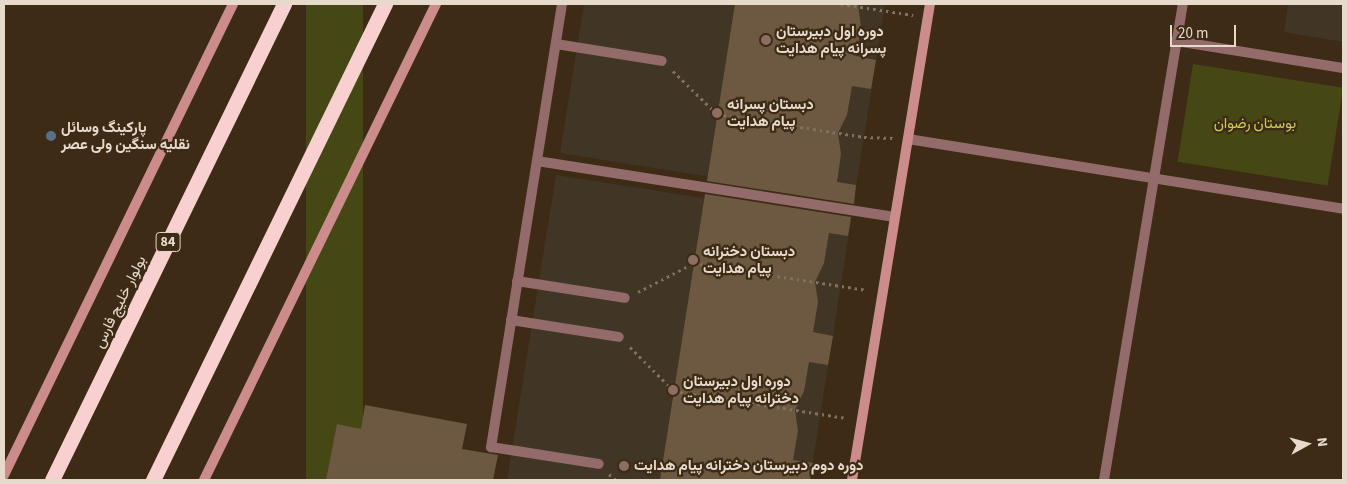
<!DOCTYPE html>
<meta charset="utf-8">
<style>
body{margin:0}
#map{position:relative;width:1347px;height:484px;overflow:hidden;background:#3e2b15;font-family:"Source Sans 3",Vazirmatn,sans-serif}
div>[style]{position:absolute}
.education>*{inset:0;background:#413526}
.green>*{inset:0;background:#454715;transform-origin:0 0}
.building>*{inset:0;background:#6d5941}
.path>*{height:3px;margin-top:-1.5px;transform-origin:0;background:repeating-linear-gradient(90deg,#81715f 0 2.5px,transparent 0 6.5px)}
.lane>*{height:10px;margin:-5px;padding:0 5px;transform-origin:5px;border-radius:5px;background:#936b6a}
.street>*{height:10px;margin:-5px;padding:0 5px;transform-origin:5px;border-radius:5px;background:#936b6a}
.secondary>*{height:10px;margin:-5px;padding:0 5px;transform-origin:5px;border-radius:5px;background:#cc8c8b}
.highway>*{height:15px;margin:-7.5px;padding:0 7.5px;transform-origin:7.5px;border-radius:7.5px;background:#f8d0cf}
.dots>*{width:14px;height:14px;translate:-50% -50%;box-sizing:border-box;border:2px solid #3e2b15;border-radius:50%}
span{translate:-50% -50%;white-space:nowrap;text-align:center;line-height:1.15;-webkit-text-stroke:4.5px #3e2b15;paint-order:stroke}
.shield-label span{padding:1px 4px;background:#3e2b15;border:1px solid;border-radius:4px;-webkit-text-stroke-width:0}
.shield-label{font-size:14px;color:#e6dacd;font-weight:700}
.poi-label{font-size:15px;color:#e6dacd;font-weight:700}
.left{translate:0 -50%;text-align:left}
.park-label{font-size:15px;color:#c9cd52}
.street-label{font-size:15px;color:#e6dacd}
.frame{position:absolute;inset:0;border:5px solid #e6dacd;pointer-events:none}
.north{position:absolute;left:1282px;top:419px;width:50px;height:50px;-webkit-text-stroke:4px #3e2b15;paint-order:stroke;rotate:83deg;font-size:14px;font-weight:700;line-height:20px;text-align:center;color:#e6dacd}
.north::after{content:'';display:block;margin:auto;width:18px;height:22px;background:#e6dacd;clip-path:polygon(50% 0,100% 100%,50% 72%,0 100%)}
.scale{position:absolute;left:1170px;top:25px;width:66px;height:22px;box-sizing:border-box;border:2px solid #e6dacd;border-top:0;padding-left:6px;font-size:15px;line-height:18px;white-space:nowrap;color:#e6dacd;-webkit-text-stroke:4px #3e2b15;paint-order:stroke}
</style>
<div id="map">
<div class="education">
<div style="clip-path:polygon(584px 4px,885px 4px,854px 200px,560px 153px)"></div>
<div style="clip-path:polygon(1288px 4px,1343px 4px,1343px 42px,1284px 32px)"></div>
<div style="clip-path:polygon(556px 175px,851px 221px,810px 480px,507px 480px)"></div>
</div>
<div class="green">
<div style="left:306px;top:4px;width:57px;height:530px"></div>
<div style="left:1193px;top:64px;width:152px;height:99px;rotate:9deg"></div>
</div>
<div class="building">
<div style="clip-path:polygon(735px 4px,858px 4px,861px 27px,856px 56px,876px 60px,871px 89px,852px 86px,847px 115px,838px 133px,841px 154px,837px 182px,856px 185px,854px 204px,707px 181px)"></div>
<div style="clip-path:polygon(705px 194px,851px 217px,848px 236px,829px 233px,824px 263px,815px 282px,818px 302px,813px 332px,833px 336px,828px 365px,809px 362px,804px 391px,795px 410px,798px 431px,793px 460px,813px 463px,810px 480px,660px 480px)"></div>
<div style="clip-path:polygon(365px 405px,467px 424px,462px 449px,498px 455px,493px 480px,326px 480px,337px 424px,361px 429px)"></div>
</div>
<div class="path">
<div style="left:841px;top:4px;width:73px;rotate:8.7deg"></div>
<div style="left:673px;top:71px;width:62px;rotate:44.3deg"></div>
<div style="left:717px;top:114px;width:149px;rotate:8.9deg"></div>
<div style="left:864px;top:137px;width:29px;rotate:2deg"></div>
<div style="left:638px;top:292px;width:63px;rotate:-27.4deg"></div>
<div style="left:694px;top:263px;width:175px;rotate:8.9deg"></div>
<div style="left:630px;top:347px;width:62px;rotate:45deg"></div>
<div style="left:674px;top:391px;width:174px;rotate:8.9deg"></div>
<div style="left:609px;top:474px;width:9px;rotate:41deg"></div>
</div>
<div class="lane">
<div style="left:562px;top:4px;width:449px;rotate:99.1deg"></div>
<div style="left:491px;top:447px;width:109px;rotate:8.9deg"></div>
<div style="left:556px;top:44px;width:107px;rotate:9.1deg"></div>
<div style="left:537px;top:161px;width:362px;rotate:8.9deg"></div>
<div style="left:517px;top:281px;width:109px;rotate:8.9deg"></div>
<div style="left:511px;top:320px;width:109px;rotate:8.9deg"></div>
</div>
<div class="street">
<div style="left:1176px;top:41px;width:169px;rotate:9.2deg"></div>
<div style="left:908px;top:139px;width:441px;rotate:9.1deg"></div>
<div style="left:1104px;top:480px;width:483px;rotate:-80.6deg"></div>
</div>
<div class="secondary">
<div style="left:4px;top:475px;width:524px;rotate:-64.07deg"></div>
<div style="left:204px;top:480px;width:530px;rotate:-64.02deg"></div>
<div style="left:852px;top:480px;width:482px;rotate:-80.7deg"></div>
</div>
<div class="highway">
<div style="left:52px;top:480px;width:530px;rotate:-64.02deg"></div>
<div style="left:153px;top:480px;width:530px;rotate:-64.02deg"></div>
</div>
<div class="dots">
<div style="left:766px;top:40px;background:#8d6e63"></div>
<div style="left:717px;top:113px;background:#8d6e63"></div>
<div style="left:51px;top:136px;background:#5c6f8a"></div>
<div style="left:693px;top:260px;background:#8d6e63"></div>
<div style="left:673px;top:390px;background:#8d6e63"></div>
<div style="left:624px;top:466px;background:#8d6e63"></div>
</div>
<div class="shield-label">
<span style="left:168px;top:242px">84</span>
</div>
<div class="poi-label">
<span class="left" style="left:776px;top:40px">دوره اول دبیرستان<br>پسرانه پیام هدایت</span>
<span class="left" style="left:727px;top:113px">دبستان پسرانه<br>پیام هدایت</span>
<span class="left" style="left:61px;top:136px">پارکینگ وسائل<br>نقلیه سنگین ولی عصر</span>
<span class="left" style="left:703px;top:260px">دبستان دخترانه<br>پیام هدایت</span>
<span class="left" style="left:683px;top:390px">دوره اول دبیرستان<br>دخترانه پیام هدایت</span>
<span class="left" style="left:634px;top:466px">دوره دوم دبیرستان دخترانه پیام هدایت</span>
</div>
<div class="park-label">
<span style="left:1255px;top:124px">بوستان رضوان</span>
</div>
<div class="street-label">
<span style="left:120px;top:302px;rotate:-64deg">بولوار خلیج فارس</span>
</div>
<div class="frame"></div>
<div class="north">N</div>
<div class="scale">20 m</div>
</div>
